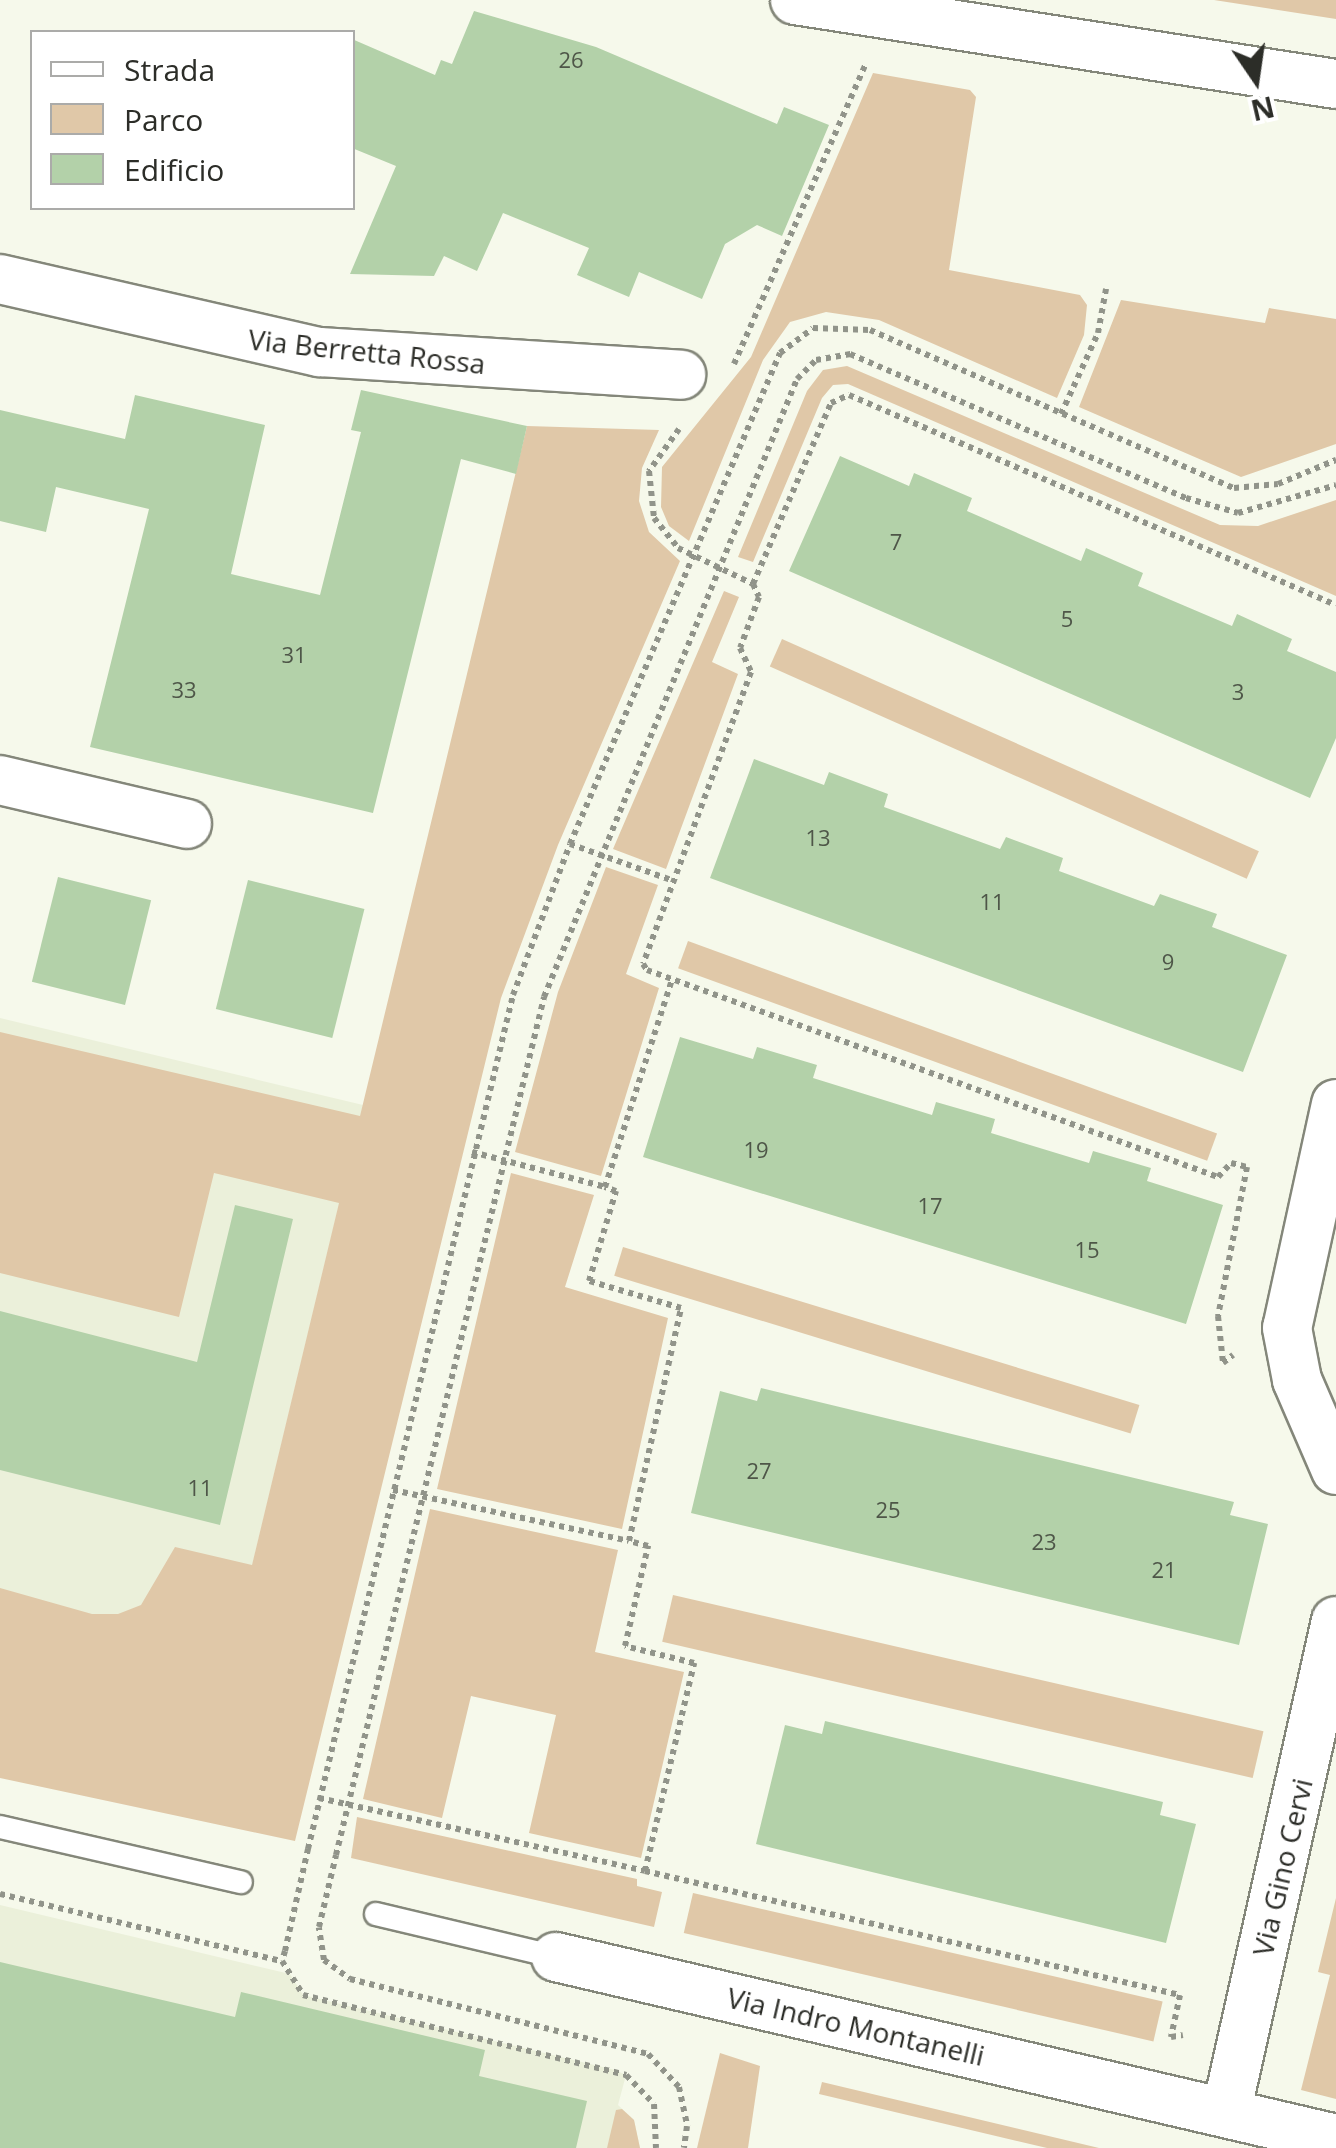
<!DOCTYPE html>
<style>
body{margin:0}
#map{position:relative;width:1336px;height:2148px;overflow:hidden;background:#f6f9eb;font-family:"Open Sans",sans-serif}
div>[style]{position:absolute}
.built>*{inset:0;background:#ebf0da}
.green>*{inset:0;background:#e0c8a8;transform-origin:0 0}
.building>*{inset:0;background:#b3d1a9;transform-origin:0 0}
.path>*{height:6px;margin-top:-3px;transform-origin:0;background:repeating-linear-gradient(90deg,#91948a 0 5px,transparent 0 10px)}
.roads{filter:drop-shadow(2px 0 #84877a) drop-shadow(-2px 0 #84877a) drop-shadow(0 2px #84877a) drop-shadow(0 -2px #84877a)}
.lane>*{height:22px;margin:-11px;padding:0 11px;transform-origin:11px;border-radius:11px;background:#fff}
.street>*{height:48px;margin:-24px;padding:0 24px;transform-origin:24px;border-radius:24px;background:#fff}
.path-bridge>*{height:6px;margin-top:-3px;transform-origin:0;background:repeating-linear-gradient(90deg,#91948a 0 5px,transparent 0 10px)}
span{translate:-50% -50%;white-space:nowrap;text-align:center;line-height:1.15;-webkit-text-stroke:9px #fff;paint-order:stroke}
.number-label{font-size:22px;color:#4e5648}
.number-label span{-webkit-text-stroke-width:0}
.street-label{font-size:28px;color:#2c2d28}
.legend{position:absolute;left:30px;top:30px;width:325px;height:180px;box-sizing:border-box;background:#fff;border:2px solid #ababa9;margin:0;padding:12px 18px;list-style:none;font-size:30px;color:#2c2d28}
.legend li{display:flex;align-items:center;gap:20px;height:50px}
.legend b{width:50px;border:2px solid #ababa9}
.north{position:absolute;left:1206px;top:30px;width:100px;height:100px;-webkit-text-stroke:8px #fff;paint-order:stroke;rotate:167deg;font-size:28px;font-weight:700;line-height:40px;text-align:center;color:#2c2d28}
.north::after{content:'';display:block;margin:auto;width:35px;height:45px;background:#2c2d28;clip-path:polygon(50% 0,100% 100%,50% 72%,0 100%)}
</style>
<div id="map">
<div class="built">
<div style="clip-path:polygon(0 1018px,363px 1105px,195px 1803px,0 1754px)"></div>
<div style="clip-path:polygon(0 1905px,290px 1974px,303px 1995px,615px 2070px,626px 2075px,618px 2105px,634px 2120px,640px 2148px,0 2148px)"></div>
</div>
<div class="green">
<div style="clip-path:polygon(1214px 0,1336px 0,1336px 19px)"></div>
<div style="clip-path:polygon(873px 73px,970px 90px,976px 97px,949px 270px,1080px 295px,1087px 305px,1084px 335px,1057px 398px,879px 320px,826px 312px,790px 322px,763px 360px,689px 541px,669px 526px,661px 507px,662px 467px,751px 357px)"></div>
<div style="clip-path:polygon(1121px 300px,1265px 323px,1269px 308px,1336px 319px,1336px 444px,1241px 477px,1079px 407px)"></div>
<div style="clip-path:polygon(847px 366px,1220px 525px,1258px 526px,1336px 500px,1336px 596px,848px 384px,833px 385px,822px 398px,753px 562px,738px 557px,807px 391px,823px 370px)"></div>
<div style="clip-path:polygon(527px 426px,659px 430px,642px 468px,639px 501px,649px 532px,680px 561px,558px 845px,501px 998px,295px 1841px,0 1778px,0 1588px,92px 1614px,118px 1614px,141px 1605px,175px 1547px,252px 1565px,339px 1203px,214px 1173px,179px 1317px,0 1273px,0 1032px,360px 1116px)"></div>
<div style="clip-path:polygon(724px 591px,739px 597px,712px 662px,738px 674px,666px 869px,613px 849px)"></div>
<div style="left:782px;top:639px;width:522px;height:30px;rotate:24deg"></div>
<div style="clip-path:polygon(606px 867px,658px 885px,626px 974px,659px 988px,601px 1176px,515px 1152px,558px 992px)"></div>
<div style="left:688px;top:941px;width:563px;height:29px;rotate:20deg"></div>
<div style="clip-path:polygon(511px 1173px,594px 1195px,565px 1287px,668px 1318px,622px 1529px,437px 1489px)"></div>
<div style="left:623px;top:1247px;width:540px;height:30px;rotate:17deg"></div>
<div style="clip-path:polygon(430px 1509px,618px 1550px,595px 1652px,684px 1672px,641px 1858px,529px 1833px,556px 1715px,471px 1696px,442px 1818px,363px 1799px)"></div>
<div style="left:673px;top:1595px;width:606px;height:48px;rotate:13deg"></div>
<div style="clip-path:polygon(357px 1817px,637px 1879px,637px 1886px,662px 1892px,654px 1927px,351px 1858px)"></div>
<div style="left:693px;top:1893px;width:482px;height:41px;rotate:13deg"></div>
<div style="clip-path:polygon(1336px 1898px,1336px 2099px,1301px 2090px,1330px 1975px,1318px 1972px)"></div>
<div style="clip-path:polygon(720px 2053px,760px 2066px,748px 2148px,697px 2148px)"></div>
<div style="clip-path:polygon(822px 2082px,1099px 2148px,1047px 2148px,819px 2094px)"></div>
<div style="clip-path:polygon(622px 2109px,634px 2120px,640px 2148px,607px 2148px,616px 2110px)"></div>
</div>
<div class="building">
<div style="clip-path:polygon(474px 11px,596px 47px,777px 124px,784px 107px,829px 125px,782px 236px,757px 225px,725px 244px,702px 299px,639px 272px,629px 297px,577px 275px,589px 248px,503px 213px,477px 271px,444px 256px,434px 276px,350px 274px,396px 166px,352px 148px,352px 39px,435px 75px,441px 60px,452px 64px)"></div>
<div style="clip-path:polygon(361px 390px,527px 426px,516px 474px,461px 459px,373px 813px,90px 747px,149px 509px,56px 487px,46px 532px,0 521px,0 410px,125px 439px,135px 395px,265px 425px,231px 574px,320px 595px,361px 432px,351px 430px)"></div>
<div style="clip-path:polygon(840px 456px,909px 486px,914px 473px,972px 498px,967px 511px,1081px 561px,1086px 548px,1143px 573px,1138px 586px,1232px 626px,1237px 614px,1292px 639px,1287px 651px,1336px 672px,1336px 738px,1310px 798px,789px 571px)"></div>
<div style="clip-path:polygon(754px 759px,824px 785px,829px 772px,888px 794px,884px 807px,1000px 849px,1006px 837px,1063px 858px,1059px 871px,1154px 906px,1160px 894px,1217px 914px,1212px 927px,1287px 955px,1243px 1072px,710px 878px)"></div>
<div style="left:58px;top:877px;width:96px;height:108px;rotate:14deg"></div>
<div style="left:248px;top:880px;width:120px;height:133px;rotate:14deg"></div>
<div style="clip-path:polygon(680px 1037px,753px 1059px,757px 1047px,817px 1065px,813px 1078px,932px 1115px,936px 1102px,995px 1119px,991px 1133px,1089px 1163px,1093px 1151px,1151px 1168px,1147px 1181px,1223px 1205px,1186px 1324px,643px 1157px)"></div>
<div style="clip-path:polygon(235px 1205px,293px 1219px,220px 1525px,0 1470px,0 1311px,197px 1362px)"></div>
<div style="clip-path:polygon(761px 1388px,1234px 1502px,1230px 1515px,1268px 1524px,1239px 1645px,691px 1513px,720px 1391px,757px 1401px)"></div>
<div style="clip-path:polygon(825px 1721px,1163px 1802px,1160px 1815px,1196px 1824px,1166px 1943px,756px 1844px,785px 1725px,822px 1734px)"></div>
<div style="clip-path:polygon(0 1962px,235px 2017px,241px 1992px,485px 2050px,479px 2076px,587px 2101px,576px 2148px,0 2148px)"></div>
</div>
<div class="path">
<div style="left:734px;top:364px;width:328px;rotate:-66.3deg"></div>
<div style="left:1061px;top:414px;width:89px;rotate:-65.4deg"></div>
<div style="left:1098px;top:333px;width:45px;rotate:-79.7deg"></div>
<div style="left:679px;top:429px;width:52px;rotate:125.5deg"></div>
<div style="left:649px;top:471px;width:47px;rotate:83.9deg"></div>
<div style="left:654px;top:518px;width:38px;rotate:51deg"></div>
<div style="left:678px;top:548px;width:83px;rotate:25.6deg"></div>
<div style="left:753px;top:584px;width:14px;rotate:65deg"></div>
<div style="left:759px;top:597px;width:54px;rotate:110.4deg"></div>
<div style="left:740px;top:648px;width:26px;rotate:65deg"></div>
<div style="left:751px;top:672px;width:311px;rotate:110.3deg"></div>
<div style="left:643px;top:964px;width:7px;rotate:56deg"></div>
<div style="left:647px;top:970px;width:607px;rotate:19.93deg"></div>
<div style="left:1218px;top:1177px;width:19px;rotate:-47deg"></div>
<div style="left:1231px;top:1163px;width:16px;rotate:14deg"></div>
<div style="left:1247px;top:1167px;width:152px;rotate:101deg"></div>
<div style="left:1218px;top:1316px;width:47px;rotate:83.9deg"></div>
<div style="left:1223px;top:1363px;width:13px;rotate:-39deg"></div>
<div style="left:753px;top:584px;width:197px;rotate:-66.7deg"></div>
<div style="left:831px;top:403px;width:20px;rotate:-24deg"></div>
<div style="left:849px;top:395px;width:530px;rotate:23.33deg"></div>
<div style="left:570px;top:844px;width:110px;rotate:19.6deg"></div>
<div style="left:472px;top:1152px;width:138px;rotate:14.7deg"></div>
<div style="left:393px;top:1490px;width:241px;rotate:12.2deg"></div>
<div style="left:319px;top:1798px;width:334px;rotate:12.6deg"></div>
<div style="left:645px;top:1871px;width:214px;rotate:-76.7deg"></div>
<div style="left:694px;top:1663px;width:71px;rotate:-166.2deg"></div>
<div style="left:625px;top:1646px;width:103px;rotate:-77deg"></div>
<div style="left:648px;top:1546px;width:20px;rotate:-165deg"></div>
<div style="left:629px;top:1541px;width:239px;rotate:-77.4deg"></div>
<div style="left:681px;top:1308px;width:96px;rotate:-163.6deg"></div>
<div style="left:589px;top:1281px;width:94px;rotate:-73.3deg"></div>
<div style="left:616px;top:1191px;width:12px;rotate:-160deg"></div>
<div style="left:605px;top:1187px;width:219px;rotate:-72.1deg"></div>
<div style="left:308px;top:1849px;width:878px;rotate:-76.5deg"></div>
<div style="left:513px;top:995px;width:161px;rotate:-69.3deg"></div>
<div style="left:570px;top:844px;width:534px;rotate:-66.84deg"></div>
<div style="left:780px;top:353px;width:41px;rotate:-37.1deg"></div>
<div style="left:813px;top:328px;width:57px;rotate:2deg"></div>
<div style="left:870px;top:330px;width:397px;rotate:23.5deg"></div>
<div style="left:1234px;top:488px;width:44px;rotate:-5.2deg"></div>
<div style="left:1278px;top:484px;width:63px;rotate:-22.5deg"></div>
<div style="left:336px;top:1855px;width:883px;rotate:-76.37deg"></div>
<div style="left:544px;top:997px;width:668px;rotate:-67.74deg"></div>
<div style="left:797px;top:379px;width:27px;rotate:-45deg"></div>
<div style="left:816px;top:360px;width:35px;rotate:-10deg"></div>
<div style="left:850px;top:354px;width:366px;rotate:23.2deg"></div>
<div style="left:1186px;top:498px;width:54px;rotate:16.1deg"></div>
<div style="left:1238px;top:513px;width:102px;rotate:-15.9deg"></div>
<div style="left:645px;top:1871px;width:549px;rotate:13.05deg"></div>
<div style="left:1180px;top:1995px;width:43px;rotate:102.1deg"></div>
<div style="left:1171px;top:2037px;width:12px;rotate:-9deg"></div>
<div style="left:0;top:1894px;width:290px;rotate:13.4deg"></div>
<div style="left:285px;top:1951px;width:10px;rotate:107deg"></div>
<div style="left:282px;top:1961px;width:40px;rotate:58deg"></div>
<div style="left:303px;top:1995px;width:333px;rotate:13.9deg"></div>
<div style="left:626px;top:2075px;width:40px;rotate:46deg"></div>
<div style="left:654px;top:2104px;width:44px;rotate:87.4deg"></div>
<div style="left:324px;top:1960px;width:32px;rotate:36deg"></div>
<div style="left:350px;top:1979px;width:307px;rotate:14.1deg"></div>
<div style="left:648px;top:2054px;width:45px;rotate:46.8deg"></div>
<div style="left:679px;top:2087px;width:40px;rotate:78deg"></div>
<div style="left:687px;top:2126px;width:22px;rotate:98deg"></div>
</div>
<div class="roads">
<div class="lane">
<div style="left:0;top:1827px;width:247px;rotate:12.9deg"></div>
<div style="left:376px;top:1914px;width:185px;rotate:13.4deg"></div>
</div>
<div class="street">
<div style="left:795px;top:0;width:547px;rotate:8.83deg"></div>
<div style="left:0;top:279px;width:328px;rotate:12.9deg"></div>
<div style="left:320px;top:352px;width:362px;rotate:3.6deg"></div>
<div style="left:0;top:780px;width:192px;rotate:13.2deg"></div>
<div style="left:1336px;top:1104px;width:229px;rotate:102.3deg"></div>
<div style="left:1287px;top:1328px;width:53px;rotate:79.1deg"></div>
<div style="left:1297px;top:1380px;width:98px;rotate:66.6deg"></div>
<div style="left:556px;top:1957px;width:801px;rotate:13.13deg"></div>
<div style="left:1226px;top:2113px;width:504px;rotate:-77.4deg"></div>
</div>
</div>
<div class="path-bridge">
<div style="left:285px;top:1951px;width:105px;rotate:-77.3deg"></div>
<div style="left:324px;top:1960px;width:33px;rotate:-99deg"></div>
<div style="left:319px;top:1927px;width:74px;rotate:-76.7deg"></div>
</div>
<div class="number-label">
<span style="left:571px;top:60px">26</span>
<span style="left:896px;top:542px">7</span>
<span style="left:1067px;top:619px">5</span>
<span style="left:294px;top:655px">31</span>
<span style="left:184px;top:690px">33</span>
<span style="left:1238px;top:692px">3</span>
<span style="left:818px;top:838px">13</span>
<span style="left:992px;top:902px">11</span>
<span style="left:1168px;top:962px">9</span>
<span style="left:756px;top:1150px">19</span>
<span style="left:930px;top:1206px">17</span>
<span style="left:1087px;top:1250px">15</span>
<span style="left:759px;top:1471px">27</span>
<span style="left:200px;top:1488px">11</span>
<span style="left:888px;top:1510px">25</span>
<span style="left:1044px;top:1542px">23</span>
<span style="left:1164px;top:1570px">21</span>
</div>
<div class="street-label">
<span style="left:367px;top:351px;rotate:6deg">Via Berretta Rossa</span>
<span style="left:1282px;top:1867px;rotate:-77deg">Via Gino Cervi</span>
<span style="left:856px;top:2026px;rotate:13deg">Via Indro Montanelli</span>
</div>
<ul class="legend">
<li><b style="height:12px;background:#fff"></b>Strada</li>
<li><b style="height:28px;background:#e0c8a8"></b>Parco</li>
<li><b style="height:28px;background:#b3d1a9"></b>Edificio</li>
</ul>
<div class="north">N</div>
</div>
